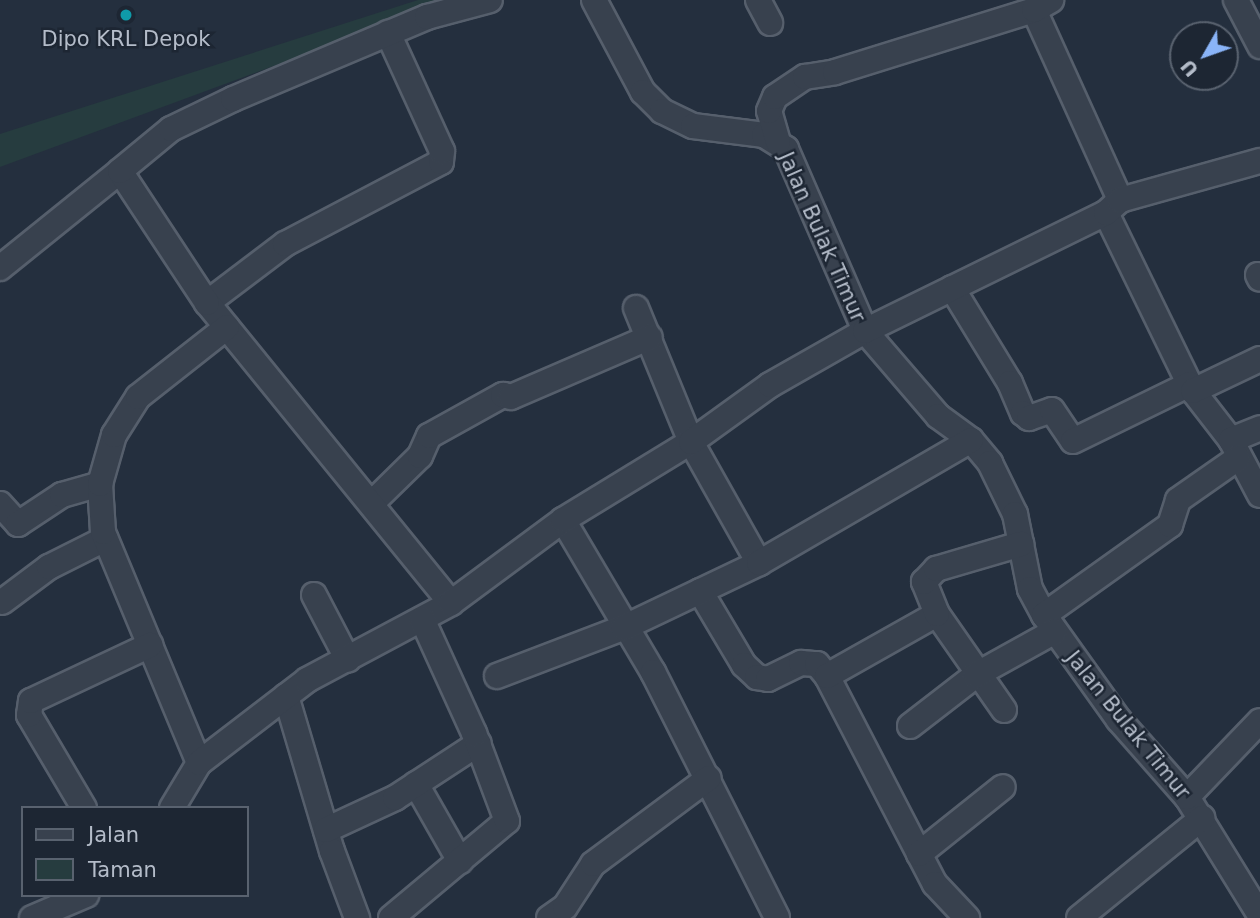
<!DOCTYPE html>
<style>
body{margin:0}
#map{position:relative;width:1260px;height:918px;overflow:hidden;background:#242f3e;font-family:"DejaVu Sans",sans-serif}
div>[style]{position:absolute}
.green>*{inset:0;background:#263c3f}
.roads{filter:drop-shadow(2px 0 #565f6c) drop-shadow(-2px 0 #565f6c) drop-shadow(0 2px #565f6c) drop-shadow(0 -2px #565f6c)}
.minor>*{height:24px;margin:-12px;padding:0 12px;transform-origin:12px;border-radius:12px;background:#38414e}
.dots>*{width:19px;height:19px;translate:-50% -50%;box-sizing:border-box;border:4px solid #1d2633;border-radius:50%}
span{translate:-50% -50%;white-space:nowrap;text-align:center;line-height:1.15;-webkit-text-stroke:5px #1d2633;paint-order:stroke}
.poi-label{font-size:21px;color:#b4bcc9}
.street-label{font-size:21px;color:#b4bcc9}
.legend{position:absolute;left:21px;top:806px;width:228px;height:91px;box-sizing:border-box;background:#1d2633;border:2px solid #59626f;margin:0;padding:9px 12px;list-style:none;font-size:21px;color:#b4bcc9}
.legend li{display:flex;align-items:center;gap:14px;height:35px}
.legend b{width:35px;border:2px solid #59626f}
.north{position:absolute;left:1169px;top:21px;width:70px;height:70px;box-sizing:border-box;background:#1d2633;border:2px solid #59626f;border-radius:50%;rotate:230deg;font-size:19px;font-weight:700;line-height:28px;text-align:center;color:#b4bcc9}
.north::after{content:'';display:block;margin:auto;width:24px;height:32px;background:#8ab4f8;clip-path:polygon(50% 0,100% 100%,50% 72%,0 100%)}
</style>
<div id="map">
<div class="green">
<div style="clip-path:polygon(418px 0,453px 0,0 167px,0 134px)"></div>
</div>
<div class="roads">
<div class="minor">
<div style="left:594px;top:0;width:104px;rotate:62deg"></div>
<div style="left:643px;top:92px;width:27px;rotate:45deg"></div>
<div style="left:662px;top:111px;width:34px;rotate:26deg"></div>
<div style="left:693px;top:126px;width:72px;rotate:7.2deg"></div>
<div style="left:764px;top:135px;width:26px;rotate:32deg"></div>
<div style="left:786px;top:149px;width:198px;rotate:66.5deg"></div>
<div style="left:865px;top:331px;width:112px;rotate:49.3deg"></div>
<div style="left:938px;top:416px;width:41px;rotate:36deg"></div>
<div style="left:971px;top:440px;width:30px;rotate:50deg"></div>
<div style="left:990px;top:463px;width:57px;rotate:63.9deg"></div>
<div style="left:1015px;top:514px;width:76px;rotate:78.7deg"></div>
<div style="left:1030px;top:589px;width:30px;rotate:62deg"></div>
<div style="left:1044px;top:615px;width:129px;rotate:54.5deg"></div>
<div style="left:1119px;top:720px;width:103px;rotate:48.6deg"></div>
<div style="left:1187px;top:797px;width:139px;rotate:58.3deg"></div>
<div style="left:758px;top:0;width:26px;rotate:62deg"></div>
<div style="left:1236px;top:0;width:52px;rotate:62.4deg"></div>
<div style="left:1034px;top:10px;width:209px;rotate:65.6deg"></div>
<div style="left:778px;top:142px;width:32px;rotate:-106deg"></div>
<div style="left:769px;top:111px;width:15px;rotate:-67deg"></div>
<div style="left:775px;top:97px;width:36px;rotate:-34deg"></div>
<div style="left:805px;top:77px;width:30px;rotate:-9deg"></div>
<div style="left:835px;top:72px;width:208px;rotate:-17.3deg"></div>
<div style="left:1034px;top:10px;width:20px;rotate:-30deg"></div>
<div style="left:1106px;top:213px;width:198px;rotate:64deg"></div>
<div style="left:1193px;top:391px;width:62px;rotate:52.2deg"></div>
<div style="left:1231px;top:440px;width:62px;rotate:62.2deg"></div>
<div style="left:0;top:268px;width:154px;rotate:-38.9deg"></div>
<div style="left:1258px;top:275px;width:4px;rotate:63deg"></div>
<div style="left:952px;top:288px;width:111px;rotate:58.6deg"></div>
<div style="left:1010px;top:383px;width:33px;rotate:67deg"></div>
<div style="left:1023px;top:413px;width:8px;rotate:40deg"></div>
<div style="left:1029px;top:418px;width:24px;rotate:-19deg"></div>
<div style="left:1052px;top:410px;width:37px;rotate:56deg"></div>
<div style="left:1073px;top:441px;width:130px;rotate:-26deg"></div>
<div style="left:207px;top:303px;width:98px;rotate:-37.1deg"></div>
<div style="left:285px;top:244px;width:176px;rotate:-27.7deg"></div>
<div style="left:441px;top:162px;width:11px;rotate:-85deg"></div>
<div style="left:442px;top:151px;width:130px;rotate:-114.6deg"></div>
<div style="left:636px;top:308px;width:145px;rotate:67.7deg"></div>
<div style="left:691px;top:442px;width:139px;rotate:60.7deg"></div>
<div style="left:1193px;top:391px;width:74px;rotate:-25.5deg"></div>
<div style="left:1231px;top:440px;width:31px;rotate:-22deg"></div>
<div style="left:372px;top:503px;width:67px;rotate:-44.4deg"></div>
<div style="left:420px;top:456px;width:22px;rotate:-66deg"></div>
<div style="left:429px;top:436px;width:85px;rotate:-29deg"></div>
<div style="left:503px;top:395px;width:8px;rotate:14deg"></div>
<div style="left:511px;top:397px;width:151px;rotate:-23.3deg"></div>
<div style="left:0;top:504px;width:27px;rotate:48deg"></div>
<div style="left:18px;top:524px;width:53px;rotate:-33.4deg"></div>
<div style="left:62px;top:495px;width:40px;rotate:-16deg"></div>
<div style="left:563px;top:520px;width:177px;rotate:59.4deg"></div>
<div style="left:653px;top:672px;width:275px;rotate:63.2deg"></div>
<div style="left:700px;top:591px;width:86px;rotate:59.3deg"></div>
<div style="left:744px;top:665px;width:18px;rotate:43deg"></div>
<div style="left:757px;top:677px;width:11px;rotate:10deg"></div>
<div style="left:768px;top:679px;width:37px;rotate:-26deg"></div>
<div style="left:801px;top:663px;width:16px;rotate:4deg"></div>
<div style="left:817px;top:664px;width:16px;rotate:50deg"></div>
<div style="left:827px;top:676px;width:234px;rotate:62.6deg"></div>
<div style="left:935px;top:884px;width:47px;rotate:46.7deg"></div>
<div style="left:314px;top:595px;width:73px;rotate:62.4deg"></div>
<div style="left:2px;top:602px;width:59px;rotate:-36.7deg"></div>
<div style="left:49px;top:567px;width:63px;rotate:-26.6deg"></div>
<div style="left:451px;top:603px;width:387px;rotate:-129.1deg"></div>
<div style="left:207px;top:303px;width:158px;rotate:-123.4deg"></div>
<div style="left:120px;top:171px;width:66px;rotate:-39.5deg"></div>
<div style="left:171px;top:129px;width:69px;rotate:-25.8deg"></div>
<div style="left:233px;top:99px;width:211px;rotate:-22.9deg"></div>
<div style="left:427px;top:17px;width:65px;rotate:-15.1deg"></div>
<div style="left:1044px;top:615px;width:155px;rotate:-35.5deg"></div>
<div style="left:1170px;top:525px;width:26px;rotate:-72deg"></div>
<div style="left:1178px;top:500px;width:73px;rotate:-35deg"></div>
<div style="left:497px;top:676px;width:135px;rotate:-20.9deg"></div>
<div style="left:623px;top:628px;width:151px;rotate:-25.5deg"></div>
<div style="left:759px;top:563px;width:245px;rotate:-30.1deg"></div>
<div style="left:827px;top:676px;width:126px;rotate:-29.4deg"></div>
<div style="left:286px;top:696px;width:162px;rotate:73.5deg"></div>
<div style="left:332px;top:851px;width:72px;rotate:69.5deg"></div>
<div style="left:1004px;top:710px;width:117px;rotate:-124.9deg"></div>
<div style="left:937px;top:614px;width:35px;rotate:-112deg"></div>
<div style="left:924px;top:582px;width:18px;rotate:-47deg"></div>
<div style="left:936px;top:569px;width:89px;rotate:-16.4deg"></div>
<div style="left:910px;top:726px;width:83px;rotate:-37.7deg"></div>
<div style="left:976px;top:675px;width:90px;rotate:-29.1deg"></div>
<div style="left:199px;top:763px;width:250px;rotate:-112.6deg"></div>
<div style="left:103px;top:532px;width:48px;rotate:-93.6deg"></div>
<div style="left:100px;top:484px;width:51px;rotate:-74.1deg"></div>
<div style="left:114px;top:435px;width:45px;rotate:-57.7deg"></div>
<div style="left:138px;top:397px;width:113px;rotate:-38.2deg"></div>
<div style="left:416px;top:784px;width:89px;rotate:60.3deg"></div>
<div style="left:1187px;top:797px;width:105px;rotate:-46.2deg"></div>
<div style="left:84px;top:808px;width:108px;rotate:-120.6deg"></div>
<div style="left:29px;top:715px;width:14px;rotate:-82deg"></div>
<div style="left:31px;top:701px;width:132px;rotate:-25.2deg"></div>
<div style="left:172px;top:808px;width:52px;rotate:-59deg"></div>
<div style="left:199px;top:763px;width:136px;rotate:-37.5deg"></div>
<div style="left:307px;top:680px;width:163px;rotate:-28.1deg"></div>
<div style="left:451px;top:603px;width:139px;rotate:-36.5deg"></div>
<div style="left:563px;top:520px;width:150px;rotate:-31.4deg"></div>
<div style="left:691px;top:442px;width:97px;rotate:-35.8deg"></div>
<div style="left:770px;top:385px;width:109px;rotate:-29.6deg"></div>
<div style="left:865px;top:331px;width:268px;rotate:-26.1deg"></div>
<div style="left:1106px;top:213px;width:19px;rotate:-43deg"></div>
<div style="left:1120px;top:200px;width:145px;rotate:-15.6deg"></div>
<div style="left:326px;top:830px;width:76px;rotate:-24.9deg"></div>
<div style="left:395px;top:798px;width:100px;rotate:-33.2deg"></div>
<div style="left:919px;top:854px;width:107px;rotate:-38.6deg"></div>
<div style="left:32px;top:918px;width:59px;rotate:-23.1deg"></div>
<div style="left:391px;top:918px;width:151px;rotate:-39.9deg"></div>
<div style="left:507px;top:821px;width:94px;rotate:-110.6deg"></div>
<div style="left:474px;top:733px;width:125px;rotate:-114.5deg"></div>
<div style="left:549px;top:918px;width:19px;rotate:-35deg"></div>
<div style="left:565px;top:907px;width:51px;rotate:-56.9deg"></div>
<div style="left:593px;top:864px;width:144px;rotate:-36.6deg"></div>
<div style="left:1079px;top:918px;width:159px;rotate:-39.1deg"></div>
</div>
</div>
<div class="dots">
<div style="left:126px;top:15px;background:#0f9aa8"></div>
</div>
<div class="poi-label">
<span style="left:126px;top:39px">Dipo KRL Depok</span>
</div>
<div class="street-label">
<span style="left:822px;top:237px;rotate:66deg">Jalan Bulak Timur</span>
<span style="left:1128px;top:725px;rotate:51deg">Jalan Bulak Timur</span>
</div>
<ul class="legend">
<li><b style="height:9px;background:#38414e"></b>Jalan</li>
<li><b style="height:19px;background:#263c3f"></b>Taman</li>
</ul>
<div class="north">U</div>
</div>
